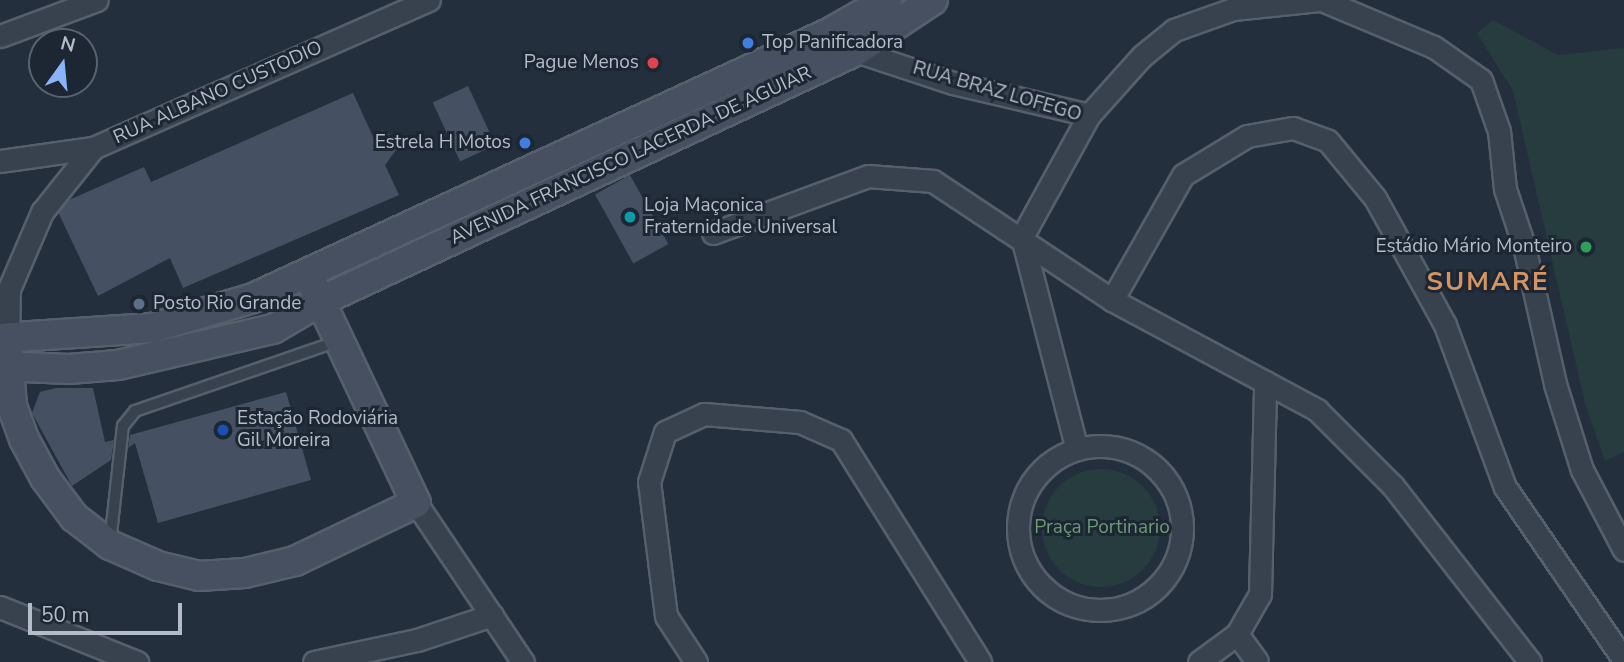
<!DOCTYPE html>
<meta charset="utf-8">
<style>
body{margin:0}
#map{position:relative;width:1624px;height:662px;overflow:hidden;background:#242f3e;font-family:"Nunito Sans",sans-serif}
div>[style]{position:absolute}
.green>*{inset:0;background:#263c3f}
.round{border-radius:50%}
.building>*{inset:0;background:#455162;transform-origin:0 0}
.roads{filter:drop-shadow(2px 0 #565f6c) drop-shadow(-2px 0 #565f6c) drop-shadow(0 2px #565f6c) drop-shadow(0 -2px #565f6c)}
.lane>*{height:10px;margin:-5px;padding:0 5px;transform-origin:5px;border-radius:5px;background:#38414e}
.street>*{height:21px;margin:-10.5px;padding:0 10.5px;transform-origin:10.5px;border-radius:10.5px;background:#38414e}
.street>.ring{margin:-10.5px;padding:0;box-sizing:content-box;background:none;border:21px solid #38414e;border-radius:50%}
.secondary>*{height:28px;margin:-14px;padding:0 14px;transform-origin:14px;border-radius:14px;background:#465061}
.dots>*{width:19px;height:19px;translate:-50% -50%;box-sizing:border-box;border:4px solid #1d2633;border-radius:50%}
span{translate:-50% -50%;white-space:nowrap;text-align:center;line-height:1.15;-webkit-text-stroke:6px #1d2633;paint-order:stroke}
.poi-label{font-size:19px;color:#b4bcc9}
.left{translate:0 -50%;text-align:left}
.right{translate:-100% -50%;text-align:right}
.street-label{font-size:19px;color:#b4bcc9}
.park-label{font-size:19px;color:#6b9a76}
.district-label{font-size:26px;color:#d59563;font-weight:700;letter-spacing:2px}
.north{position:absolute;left:28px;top:28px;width:70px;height:70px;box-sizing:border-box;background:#1d2633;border:2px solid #59626f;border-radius:50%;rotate:15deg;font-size:19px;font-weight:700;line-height:28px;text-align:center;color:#b4bcc9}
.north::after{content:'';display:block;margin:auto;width:24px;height:32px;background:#8ab4f8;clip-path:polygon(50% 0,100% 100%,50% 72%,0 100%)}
.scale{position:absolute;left:28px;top:603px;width:154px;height:32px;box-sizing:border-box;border:4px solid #b4bcc9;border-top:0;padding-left:9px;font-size:21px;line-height:24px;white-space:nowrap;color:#b4bcc9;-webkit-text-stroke:5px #1d2633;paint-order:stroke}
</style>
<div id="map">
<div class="green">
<div style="clip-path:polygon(1493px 20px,1558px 55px,1624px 48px,1624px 452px,1605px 461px,1585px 403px,1513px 91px,1477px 33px)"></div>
<div class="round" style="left:1042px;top:469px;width:118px;height:118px"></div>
</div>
<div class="building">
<div style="left:468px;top:86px;width:65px;height:39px;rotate:65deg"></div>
<div style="clip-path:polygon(353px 93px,375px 141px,382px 130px,402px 142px,385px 165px,399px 195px,183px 288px,170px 258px,98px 296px,58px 212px,69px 200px,144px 167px,151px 182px)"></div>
<div style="left:630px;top:175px;width:79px;height:40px;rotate:61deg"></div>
<div style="clip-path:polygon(56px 388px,93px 388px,105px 442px,114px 440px,111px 460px,72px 486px,32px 413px,40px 392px)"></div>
<div style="clip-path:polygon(286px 392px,311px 480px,158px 523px,135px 443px,128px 448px,130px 435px)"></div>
</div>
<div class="roads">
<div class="lane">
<div style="left:110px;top:543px;width:118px;rotate:-83.7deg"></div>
<div style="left:123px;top:426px;width:19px;rotate:-51deg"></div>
<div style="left:135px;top:411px;width:215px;rotate:-19deg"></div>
</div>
<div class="street">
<div style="left:1322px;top:0;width:121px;rotate:22.8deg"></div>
<div style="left:1434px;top:47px;width:57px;rotate:35.1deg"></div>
<div style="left:1481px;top:80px;width:54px;rotate:70.6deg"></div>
<div style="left:1499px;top:131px;width:58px;rotate:84.1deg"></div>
<div style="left:1505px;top:189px;width:60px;rotate:71.6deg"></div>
<div style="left:1524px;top:246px;width:141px;rotate:77.3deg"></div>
<div style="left:1555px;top:384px;width:90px;rotate:72.6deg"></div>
<div style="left:1582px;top:470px;width:90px;rotate:62.3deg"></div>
<div style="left:0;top:36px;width:103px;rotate:-20.4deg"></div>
<div style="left:856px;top:51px;width:102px;rotate:18.3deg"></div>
<div style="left:953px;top:83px;width:140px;rotate:13.2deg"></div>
<div style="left:1089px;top:115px;width:139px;rotate:118.8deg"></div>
<div style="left:1022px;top:237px;width:219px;rotate:75.5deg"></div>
<div style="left:1089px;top:115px;width:79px;rotate:-48.1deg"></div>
<div style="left:1142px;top:56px;width:41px;rotate:-39.1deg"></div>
<div style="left:1174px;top:30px;width:63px;rotate:-19.6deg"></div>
<div style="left:1233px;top:9px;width:86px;rotate:-6deg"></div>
<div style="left:0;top:161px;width:94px;rotate:-8deg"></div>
<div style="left:93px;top:148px;width:367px;rotate:-23.8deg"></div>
<div style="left:713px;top:233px;width:165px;rotate:-20.2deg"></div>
<div style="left:868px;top:176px;width:65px;rotate:4.4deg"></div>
<div style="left:933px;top:181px;width:215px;rotate:33.6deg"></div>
<div style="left:1112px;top:300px;width:233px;rotate:28.2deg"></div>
<div style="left:1317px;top:410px;width:107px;rotate:45deg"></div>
<div style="left:1393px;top:486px;width:223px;rotate:52.1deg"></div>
<div style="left:1112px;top:300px;width:144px;rotate:-60.4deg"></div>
<div style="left:1183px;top:175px;width:75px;rotate:-31.4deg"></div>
<div style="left:1247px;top:136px;width:47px;rotate:-9.9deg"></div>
<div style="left:1293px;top:128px;width:37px;rotate:20deg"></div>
<div style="left:1328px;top:141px;width:74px;rotate:50.5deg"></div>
<div style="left:1375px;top:198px;width:145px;rotate:61.1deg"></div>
<div style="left:1445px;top:325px;width:173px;rotate:69.7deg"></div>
<div style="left:1505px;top:487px;width:210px;rotate:55.5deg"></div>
<div style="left:8px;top:339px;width:50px;rotate:-88.9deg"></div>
<div style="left:9px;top:289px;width:84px;rotate:-66.8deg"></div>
<div style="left:42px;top:212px;width:82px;rotate:-51.4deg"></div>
<div class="ring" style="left:1018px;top:446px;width:143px;height:143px"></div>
<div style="left:416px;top:503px;width:192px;rotate:56.1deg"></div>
<div style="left:0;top:607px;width:148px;rotate:21.9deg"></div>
<div style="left:1237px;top:634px;width:34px;rotate:54deg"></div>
<div style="left:314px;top:662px;width:105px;rotate:-12.1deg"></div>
<div style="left:417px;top:640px;width:79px;rotate:-18.4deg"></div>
<div style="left:696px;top:662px;width:55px;rotate:-123.1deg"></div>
<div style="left:666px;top:616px;width:135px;rotate:-97.2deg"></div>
<div style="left:649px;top:482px;width:52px;rotate:-72.3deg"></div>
<div style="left:665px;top:432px;width:43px;rotate:-24.8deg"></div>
<div style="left:704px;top:414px;width:96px;rotate:4.8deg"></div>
<div style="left:800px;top:422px;width:45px;rotate:23.7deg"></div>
<div style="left:841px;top:440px;width:262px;rotate:57.9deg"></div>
<div style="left:1199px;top:662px;width:47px;rotate:-36.4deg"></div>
<div style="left:1237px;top:634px;width:46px;rotate:-60.1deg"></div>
<div style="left:1260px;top:594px;width:212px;rotate:-88.6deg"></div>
</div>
<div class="secondary">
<div style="left:0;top:338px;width:152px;rotate:-3.8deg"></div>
<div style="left:152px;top:328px;width:105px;rotate:-16.5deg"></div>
<div style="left:253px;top:298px;width:634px;rotate:-24.71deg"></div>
<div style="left:829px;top:33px;width:67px;rotate:-29.6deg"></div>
<div style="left:8px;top:348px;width:58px;rotate:86.1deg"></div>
<div style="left:12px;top:406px;width:35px;rotate:70deg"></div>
<div style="left:24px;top:439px;width:44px;rotate:61.7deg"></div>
<div style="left:45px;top:478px;width:49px;rotate:53.4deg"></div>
<div style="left:74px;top:517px;width:46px;rotate:37.9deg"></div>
<div style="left:110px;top:545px;width:52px;rotate:23.6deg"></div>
<div style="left:158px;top:566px;width:42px;rotate:13.7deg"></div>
<div style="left:199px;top:576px;width:46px;rotate:-3.7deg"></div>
<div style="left:245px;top:573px;width:51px;rotate:-13.5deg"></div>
<div style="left:295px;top:561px;width:134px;rotate:-25.6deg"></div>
<div style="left:416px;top:503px;width:241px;rotate:-115.3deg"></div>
<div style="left:0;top:366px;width:69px;rotate:2.5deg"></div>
<div style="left:69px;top:369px;width:49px;rotate:-4.7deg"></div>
<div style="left:118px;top:365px;width:159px;rotate:-13.1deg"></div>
<div style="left:273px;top:329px;width:56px;rotate:-30.3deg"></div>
<div style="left:321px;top:301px;width:591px;rotate:-25.05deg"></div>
<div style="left:856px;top:51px;width:92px;rotate:-33.5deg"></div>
</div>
</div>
<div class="dots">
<div style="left:748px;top:43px;background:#3f7fe0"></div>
<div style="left:653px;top:63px;background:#e0444e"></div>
<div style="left:525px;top:143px;background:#3f7fe0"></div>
<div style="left:630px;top:217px;background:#0f9aa8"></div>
<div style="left:1586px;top:247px;background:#2e9e5b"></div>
<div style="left:139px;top:304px;background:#5c6f8a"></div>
<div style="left:223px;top:430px;background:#1a4fb4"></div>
</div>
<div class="poi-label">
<span class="left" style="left:762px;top:43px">Top Panificadora</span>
<span class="right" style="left:639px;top:63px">Pague Menos</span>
<span class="right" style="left:511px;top:143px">Estrela H Motos</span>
<span class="left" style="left:644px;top:217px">Loja Maçonica<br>Fraternidade Universal</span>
<span class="right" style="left:1572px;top:247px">Estádio Mário Monteiro</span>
<span class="left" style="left:153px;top:304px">Posto Rio Grande</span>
<span class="left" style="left:237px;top:430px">Estação Rodoviária<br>Gil Moreira</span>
</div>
<div class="street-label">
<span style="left:997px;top:92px;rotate:16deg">RUA BRAZ LOFEGO</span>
<span style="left:218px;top:93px;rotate:-24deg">RUA ALBANO CUSTODIO</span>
<span style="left:631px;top:156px;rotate:-25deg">AVENIDA FRANCISCO LACERDA DE AGUIAR</span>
</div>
<div class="park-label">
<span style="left:1102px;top:528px">Praça Portinario</span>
</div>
<div class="district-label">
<span style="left:1488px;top:282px">SUMARÉ</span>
</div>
<div class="north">N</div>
<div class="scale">50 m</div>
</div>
